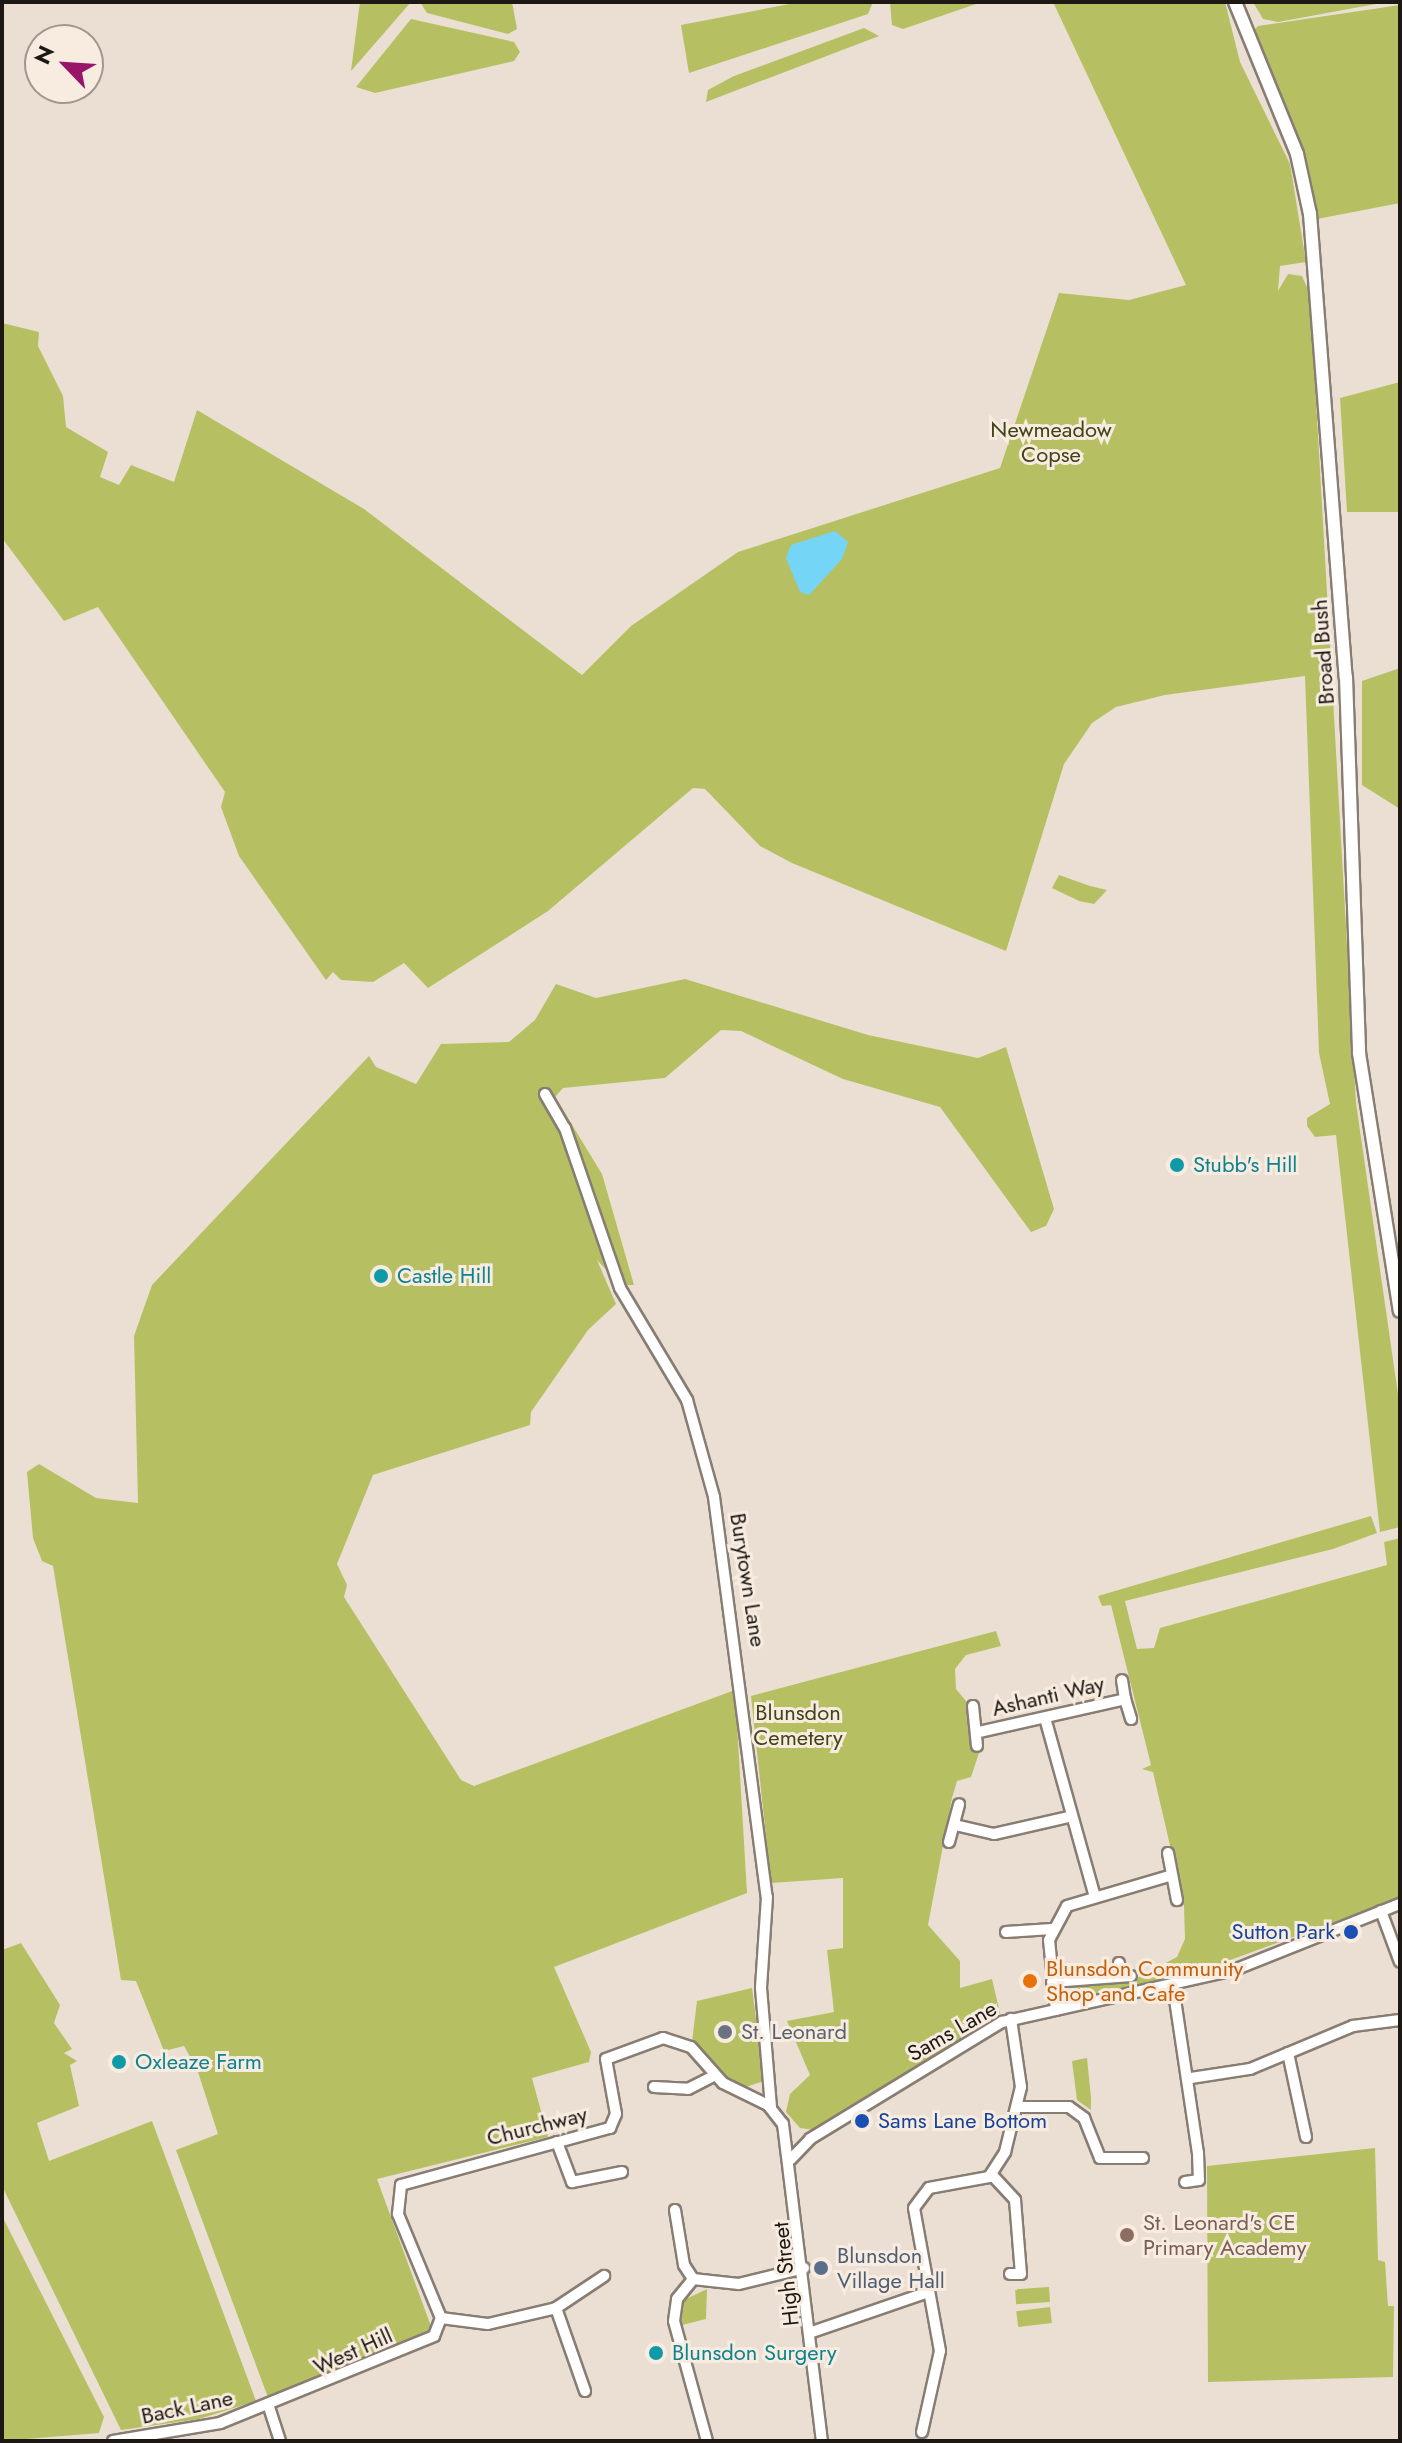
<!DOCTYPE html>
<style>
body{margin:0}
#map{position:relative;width:1402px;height:2443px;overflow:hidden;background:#ebdfd3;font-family:Jost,sans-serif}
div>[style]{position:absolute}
.green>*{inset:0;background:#b6c062;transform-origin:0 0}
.water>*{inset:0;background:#74d5f7}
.roads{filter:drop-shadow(2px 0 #887d73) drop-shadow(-2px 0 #887d73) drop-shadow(0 2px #887d73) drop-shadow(0 -2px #887d73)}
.minor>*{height:10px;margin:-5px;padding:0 5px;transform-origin:5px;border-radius:5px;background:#fff}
.major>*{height:12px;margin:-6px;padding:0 6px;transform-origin:6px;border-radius:6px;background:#fff}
.dots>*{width:22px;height:22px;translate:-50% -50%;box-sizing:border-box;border:4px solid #f8ece0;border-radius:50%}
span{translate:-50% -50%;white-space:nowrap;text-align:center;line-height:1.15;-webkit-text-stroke:6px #f8ece0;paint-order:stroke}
.park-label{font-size:22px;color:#404419}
.street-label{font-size:22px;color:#1d1814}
.culture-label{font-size:22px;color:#0d838f}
.left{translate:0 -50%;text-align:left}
.transit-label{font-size:22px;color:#164399}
.right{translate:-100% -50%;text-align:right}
.food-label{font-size:22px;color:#c56008}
.worship-label{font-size:22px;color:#5b616d}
.education-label{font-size:22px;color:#785e54}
.service-label{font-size:22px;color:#4e5e75}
.frame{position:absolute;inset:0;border:4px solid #1d1814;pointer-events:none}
.north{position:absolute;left:24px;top:24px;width:80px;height:80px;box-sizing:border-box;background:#f8ece0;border:2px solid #a0978e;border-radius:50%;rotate:295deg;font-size:22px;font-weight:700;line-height:32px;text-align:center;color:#1d1814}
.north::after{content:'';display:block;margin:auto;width:28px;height:36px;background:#99156a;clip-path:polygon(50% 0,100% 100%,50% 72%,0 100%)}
</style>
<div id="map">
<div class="green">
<div style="clip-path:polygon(360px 2px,411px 2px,351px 71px)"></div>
<div style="clip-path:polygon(420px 2px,512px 2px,517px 29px,508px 34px,427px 13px)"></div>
<div style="clip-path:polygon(800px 2px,873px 2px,868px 14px,689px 73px,681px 25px)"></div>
<div style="clip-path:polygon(890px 2px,982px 2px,903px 29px,892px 25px)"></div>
<div style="clip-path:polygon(1053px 2px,1225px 2px,1240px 62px,1290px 164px,1306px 262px,1280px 266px,1278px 291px,1288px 274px,1302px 276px,1310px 294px,1356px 1103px,1400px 1408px,1400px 1527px,1380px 1532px,1336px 1135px,1315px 1137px,1307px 1126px,1307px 1118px,1330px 1104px,1319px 1053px,1305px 676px,1165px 695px,1116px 707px,1092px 723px,1064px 764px,1006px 951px,792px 863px,760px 846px,705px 789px,693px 788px,548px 911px,428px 988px,404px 963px,373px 982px,341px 980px,333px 972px,326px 980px,239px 856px,221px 807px,225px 792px,98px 607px,64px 621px,2px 538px,2px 323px,39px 332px,38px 346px,63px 396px,66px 427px,108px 452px,100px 477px,119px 485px,131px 465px,174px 482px,197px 410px,364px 509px,582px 675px,631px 626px,738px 552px,1000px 468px,1059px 293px,1129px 300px,1186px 285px)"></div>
<div style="clip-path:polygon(1253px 2px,1387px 2px,1278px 22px,1263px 19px)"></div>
<div style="clip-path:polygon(1400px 5px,1400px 203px,1317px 219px,1300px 140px,1251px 34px,1258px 26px)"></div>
<div style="clip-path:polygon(411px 19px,514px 42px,520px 52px,514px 61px,375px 93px,356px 87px)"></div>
<div style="clip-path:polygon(864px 28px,879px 36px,706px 102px,708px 90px,734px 76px)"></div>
<div style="clip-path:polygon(1400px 382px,1400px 512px,1347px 512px,1340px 398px)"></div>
<div style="clip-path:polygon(1400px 668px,1400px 809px,1362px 785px,1362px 681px)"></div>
<div style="clip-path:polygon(1059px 875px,1090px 886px,1107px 890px,1094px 904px,1079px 901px,1052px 888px)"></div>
<div style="clip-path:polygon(685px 979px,868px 1035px,978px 1058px,1006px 1047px,1054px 1209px,1046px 1226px,1031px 1232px,940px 1107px,843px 1079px,741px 1031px,721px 1030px,665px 1078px,563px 1088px,555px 1097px,602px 1174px,634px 1285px,621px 1285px,597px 1260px,616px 1304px,588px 1330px,531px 1412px,530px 1425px,373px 1475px,337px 1564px,347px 1585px,344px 1597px,461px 1780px,474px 1786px,735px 1690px,747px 1893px,554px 1967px,591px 2052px,589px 2062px,532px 2078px,548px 2137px,377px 2179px,432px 2329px,269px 2400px,176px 2150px,218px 2134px,197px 2069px,184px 2046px,164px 2051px,136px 1981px,121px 1980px,53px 1566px,42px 1561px,33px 1538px,27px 1472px,39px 1464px,96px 1498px,138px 1503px,134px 1336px,152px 1285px,369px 1056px,376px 1067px,416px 1084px,441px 1044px,509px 1042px,535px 1020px,556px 984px,596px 998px)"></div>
<div style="clip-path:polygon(1371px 1516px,1377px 1533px,1333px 1549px,1125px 1601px,1137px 1649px,1154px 1648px,1160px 1628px,1387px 1565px,1384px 1542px,1400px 1538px,1400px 1898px,1203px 1970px,1124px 1992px,1072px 1997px,1074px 1987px,1137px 1978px,1177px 1957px,1185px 1939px,1184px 1906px,1153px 1772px,1142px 1769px,1151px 1765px,1111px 1605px,1102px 1606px,1098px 1596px)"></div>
<div style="clip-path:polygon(996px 1631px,1001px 1646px,966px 1655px,955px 1669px,956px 1689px,971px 1707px,972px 1747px,980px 1750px,971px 1777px,957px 1781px,952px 1798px,928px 1925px,960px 1961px,960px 1988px,992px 1979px,1000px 2013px,962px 2024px,964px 2038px,814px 2130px,800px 2128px,786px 2112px,790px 2094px,810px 2075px,787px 2021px,834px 2012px,827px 1950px,843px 1948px,843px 1878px,771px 1883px,751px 1696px)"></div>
<div style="clip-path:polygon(21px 1943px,60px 2005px,54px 2023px,72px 2049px,64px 2053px,77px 2061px,70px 2065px,79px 2106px,37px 2123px,49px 2161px,152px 2121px,256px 2401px,199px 2419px,121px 2430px,2px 2186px,2px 1950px)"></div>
<div style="clip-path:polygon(752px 1988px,764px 2081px,746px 2087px,726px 2079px,692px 2042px,697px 2001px)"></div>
<div style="clip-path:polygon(1087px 2058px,1091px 2098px,1091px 2110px,1077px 2100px,1072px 2061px)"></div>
<div style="clip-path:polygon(1375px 2148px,1378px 2260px,1385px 2262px,1388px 2306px,1394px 2306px,1393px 2377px,1208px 2382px,1207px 2166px)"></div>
<div style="clip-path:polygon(2px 2216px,104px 2417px,99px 2433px,2px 2441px)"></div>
<div style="left:1049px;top:2287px;width:15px;height:34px;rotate:86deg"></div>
<div style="clip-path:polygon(707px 2289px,706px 2319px,682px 2325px,682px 2301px)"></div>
<div style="left:1050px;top:2307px;width:16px;height:34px;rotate:83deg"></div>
</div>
<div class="water">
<div style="clip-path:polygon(835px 531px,848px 542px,842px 559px,809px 595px,800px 592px,786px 558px,791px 545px)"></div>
</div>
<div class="roads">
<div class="minor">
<div style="left:545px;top:1094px;width:39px;rotate:60deg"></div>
<div style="left:565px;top:1128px;width:169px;rotate:71deg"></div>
<div style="left:620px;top:1288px;width:131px;rotate:59.1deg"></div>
<div style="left:687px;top:1400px;width:101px;rotate:74.4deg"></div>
<div style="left:714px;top:1497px;width:403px;rotate:82.5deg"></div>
<div style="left:767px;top:1897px;width:91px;rotate:93.8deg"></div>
<div style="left:761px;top:1988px;width:120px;rotate:85.2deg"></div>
<div style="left:1125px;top:1699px;width:21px;rotate:73deg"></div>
<div style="left:973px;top:1706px;width:40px;rotate:84.3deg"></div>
<div style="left:1045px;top:1718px;width:182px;rotate:74.4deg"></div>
<div style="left:979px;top:1732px;width:150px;rotate:-12.7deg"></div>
<div style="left:1125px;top:1699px;width:19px;rotate:-99deg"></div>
<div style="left:955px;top:1825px;width:40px;rotate:13deg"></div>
<div style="left:994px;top:1834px;width:77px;rotate:-12.8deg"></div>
<div style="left:949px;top:1842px;width:39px;rotate:-75deg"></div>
<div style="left:1168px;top:1853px;width:48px;rotate:79.2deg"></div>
<div style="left:1381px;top:1911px;width:54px;rotate:69.6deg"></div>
<div style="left:1006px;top:1932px;width:46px;rotate:-3.7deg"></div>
<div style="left:1119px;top:1963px;width:13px;rotate:81deg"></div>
<div style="left:1052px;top:1982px;width:79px;rotate:-4.3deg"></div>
<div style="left:1173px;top:1986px;width:169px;rotate:81.5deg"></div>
<div style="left:1198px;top:2153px;width:27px;rotate:88deg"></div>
<div style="left:1199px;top:2180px;width:14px;rotate:172deg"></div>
<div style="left:1056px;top:2010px;width:70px;rotate:-95.7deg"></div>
<div style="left:1049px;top:1940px;width:38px;rotate:-62deg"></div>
<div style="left:1067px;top:1906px;width:109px;rotate:-16.4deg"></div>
<div style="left:1288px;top:2053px;width:86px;rotate:77.9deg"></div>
<div style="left:1191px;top:2078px;width:60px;rotate:-8.7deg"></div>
<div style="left:1250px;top:2069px;width:112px;rotate:-22.7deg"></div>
<div style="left:1353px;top:2026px;width:47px;rotate:-7.3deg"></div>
<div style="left:654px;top:2087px;width:34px;rotate:3deg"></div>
<div style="left:688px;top:2089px;width:30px;rotate:-27deg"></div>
<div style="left:1019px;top:2107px;width:50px"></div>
<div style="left:1069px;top:2107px;width:19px;rotate:36deg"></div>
<div style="left:1084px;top:2118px;width:43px;rotate:68.2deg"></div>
<div style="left:1100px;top:2158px;width:43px"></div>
<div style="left:557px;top:2142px;width:43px;rotate:69.4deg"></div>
<div style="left:572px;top:2182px;width:51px;rotate:-11.3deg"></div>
<div style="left:791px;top:2159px;width:28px;rotate:-46deg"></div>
<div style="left:810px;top:2139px;width:225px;rotate:-31.4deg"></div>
<div style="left:1002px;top:2022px;width:238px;rotate:-12.6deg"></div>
<div style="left:1234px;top:1970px;width:179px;rotate:-21.7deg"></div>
<div style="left:992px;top:2175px;width:34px;rotate:47deg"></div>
<div style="left:1015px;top:2200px;width:74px;rotate:85.4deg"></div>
<div style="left:1021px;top:2274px;width:11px;rotate:180deg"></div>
<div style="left:675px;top:2210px;width:56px;rotate:80.7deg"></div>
<div style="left:684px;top:2265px;width:17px;rotate:57deg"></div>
<div style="left:556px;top:2308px;width:88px;rotate:70.7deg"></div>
<div style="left:441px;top:2318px;width:47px;rotate:7.3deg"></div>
<div style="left:488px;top:2324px;width:70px;rotate:-13.2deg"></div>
<div style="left:556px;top:2308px;width:58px;rotate:-33.7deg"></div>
<div style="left:812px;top:2332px;width:123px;rotate:-19deg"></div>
<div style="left:269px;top:2407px;width:36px;rotate:72deg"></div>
<div style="left:922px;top:2432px;width:83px;rotate:-77.5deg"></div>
<div style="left:940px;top:2351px;width:145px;rotate:-100.3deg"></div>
<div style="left:914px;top:2208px;width:25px;rotate:-53deg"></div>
<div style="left:929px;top:2188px;width:61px;rotate:-10.4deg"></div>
<div style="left:989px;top:2177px;width:30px;rotate:-57deg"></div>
<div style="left:1005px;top:2152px;width:67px;rotate:-76.2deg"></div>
<div style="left:1021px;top:2087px;width:69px;rotate:-98.4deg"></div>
<div style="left:113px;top:2441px;width:109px;rotate:-9.5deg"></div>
<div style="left:220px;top:2423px;width:231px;rotate:-22.1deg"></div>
<div style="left:434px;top:2336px;width:19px;rotate:-69deg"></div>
<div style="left:441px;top:2318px;width:113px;rotate:-112.5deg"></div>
<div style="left:398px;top:2214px;width:29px;rotate:-84deg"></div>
<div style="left:401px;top:2185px;width:217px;rotate:-15.3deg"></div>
<div style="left:610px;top:2128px;width:15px;rotate:-67deg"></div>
<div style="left:616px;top:2114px;width:56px;rotate:-100.3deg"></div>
<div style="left:606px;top:2059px;width:61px;rotate:-20.2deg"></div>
<div style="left:663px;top:2038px;width:29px;rotate:18deg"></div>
<div style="left:691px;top:2047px;width:48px;rotate:48.4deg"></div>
<div style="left:723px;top:2083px;width:50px;rotate:26.1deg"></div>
<div style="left:768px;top:2105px;width:24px;rotate:52deg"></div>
<div style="left:783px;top:2124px;width:319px;rotate:83deg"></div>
<div style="left:707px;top:2441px;width:124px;rotate:-105.4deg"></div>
<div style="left:674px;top:2321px;width:22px;rotate:-82deg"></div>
<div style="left:677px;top:2299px;width:26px;rotate:-51deg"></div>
<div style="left:693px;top:2279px;width:46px;rotate:6.2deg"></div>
<div style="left:739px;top:2284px;width:67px;rotate:-13.8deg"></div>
</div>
<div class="major">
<div style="left:1235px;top:2px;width:164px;rotate:67.8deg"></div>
<div style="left:1297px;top:154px;width:61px;rotate:77.8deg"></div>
<div style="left:1310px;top:214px;width:464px;rotate:85.6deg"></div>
<div style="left:1346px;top:677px;width:376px;rotate:88deg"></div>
<div style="left:1359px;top:1053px;width:261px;rotate:81deg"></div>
</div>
</div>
<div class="dots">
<div style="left:1177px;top:1165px;background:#0f9aa8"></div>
<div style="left:381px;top:1276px;background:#0f9aa8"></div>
<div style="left:1351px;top:1932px;background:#1a4fb4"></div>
<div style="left:1030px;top:1981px;background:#e8710a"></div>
<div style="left:725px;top:2032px;background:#6b7280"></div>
<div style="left:119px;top:2062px;background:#0f9aa8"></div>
<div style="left:862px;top:2121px;background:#1a4fb4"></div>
<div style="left:1127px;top:2235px;background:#8d6e63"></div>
<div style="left:821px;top:2268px;background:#5c6f8a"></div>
<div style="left:656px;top:2353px;background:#0f9aa8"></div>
</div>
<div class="park-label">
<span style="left:1051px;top:442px">Newmeadow<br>Copse</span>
<span style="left:798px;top:1725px">Blunsdon<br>Cemetery</span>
</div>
<div class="street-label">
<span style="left:1323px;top:652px;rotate:-94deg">Broad Bush</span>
<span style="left:748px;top:1580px;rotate:81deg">Burytown Lane</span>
<span style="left:1048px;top:1696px;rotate:-13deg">Ashanti Way</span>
<span style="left:952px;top:2031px;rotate:-30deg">Sams Lane</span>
<span style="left:537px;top:2126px;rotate:-14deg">Churchway</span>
<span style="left:786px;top:2274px;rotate:-96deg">High Street</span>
<span style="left:353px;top:2351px;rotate:-24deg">West Hill</span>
<span style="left:187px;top:2407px;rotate:-12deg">Back Lane</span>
</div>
<div class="culture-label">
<span class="left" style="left:1193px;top:1165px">Stubb's Hill</span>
<span class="left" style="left:397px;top:1276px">Castle Hill</span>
<span class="left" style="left:135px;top:2062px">Oxleaze Farm</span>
<span class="left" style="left:672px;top:2353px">Blunsdon Surgery</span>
</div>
<div class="transit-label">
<span class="right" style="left:1335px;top:1932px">Sutton Park</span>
<span class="left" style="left:878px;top:2121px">Sams Lane Bottom</span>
</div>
<div class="food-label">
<span class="left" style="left:1046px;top:1981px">Blunsdon Community<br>Shop and Cafe</span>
</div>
<div class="worship-label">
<span class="left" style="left:741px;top:2032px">St. Leonard</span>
</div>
<div class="education-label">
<span class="left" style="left:1143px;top:2235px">St. Leonard's CE<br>Primary Academy</span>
</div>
<div class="service-label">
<span class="left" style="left:837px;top:2268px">Blunsdon<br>Village Hall</span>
</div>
<div class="frame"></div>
<div class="north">N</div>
</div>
